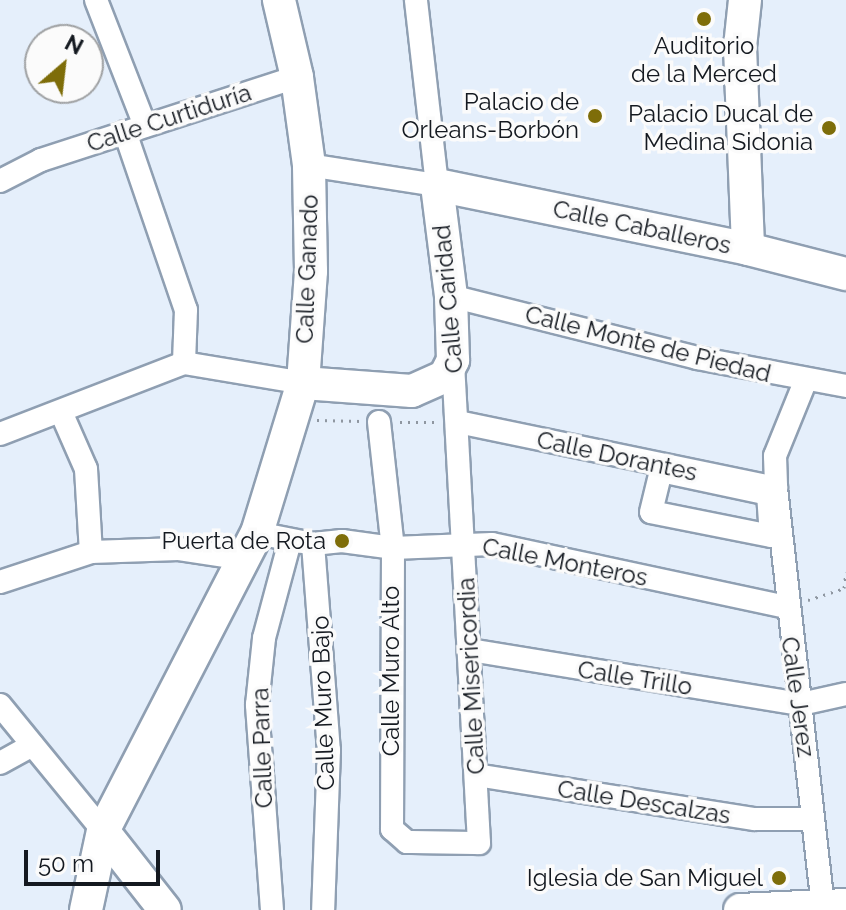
<!DOCTYPE html>
<meta charset="utf-8">
<style>
body{margin:0}
#map{position:relative;width:846px;height:910px;overflow:hidden;background:#e5effb;font-family:Raleway,sans-serif}
div>[style]{position:absolute}
.path>*{height:3px;margin-top:-1.5px;transform-origin:0;background:repeating-linear-gradient(90deg,#8f97a1 0 2px,transparent 0 8px)}
.roads{filter:drop-shadow(2px 0 #8f9fb2) drop-shadow(-2px 0 #8f9fb2) drop-shadow(0 2px #8f9fb2) drop-shadow(0 -2px #8f9fb2)}
.street>*{height:22px;margin:-11px;padding:0 11px;transform-origin:11px;border-radius:11px;background:#fff}
.secondary>*{height:32px;margin:-16px;padding:0 16px;transform-origin:16px;border-radius:16px;background:#fff}
.dots>*{width:22px;height:22px;translate:-50% -50%;box-sizing:border-box;border:4px solid #fbfbfb;border-radius:50%}
span{translate:-50% -50%;white-space:nowrap;text-align:center;line-height:1.15;-webkit-text-stroke:7px #fbfbfb;paint-order:stroke}
.poi-label{font-size:24px;color:#141920}
.right{translate:-100% -50%;text-align:right}
.street-label{font-size:24px;color:#141920}
.north{position:absolute;left:24px;top:24px;width:80px;height:80px;box-sizing:border-box;background:#fbfbfb;border:2px solid #9fa1a3;border-radius:50%;rotate:28deg;font-size:22px;font-weight:700;line-height:32px;text-align:center;color:#141920}
.north::after{content:'';display:block;margin:auto;width:28px;height:36px;background:#7e6d09;clip-path:polygon(50% 0,100% 100%,50% 72%,0 100%)}
.scale{position:absolute;left:24px;top:850px;width:136px;height:36px;box-sizing:border-box;border:4px solid #141920;border-top:0;padding-left:10px;font-size:24px;line-height:28px;white-space:nowrap;color:#141920;-webkit-text-stroke:6px #fbfbfb;paint-order:stroke}
</style>
<div id="map">
<div class="path">
<div style="left:317px;top:420px;width:44px;rotate:1.3deg"></div>
<div style="left:400px;top:422px;width:37px"></div>
<div style="left:844px;top:588px;width:16px;rotate:-83deg"></div>
<div style="left:808px;top:600px;width:40px;rotate:-18deg"></div>
</div>
<div class="roads">
<div class="street">
<div style="left:96px;top:0;width:135px;rotate:68.7deg"></div>
<div style="left:125px;top:132px;width:188px;rotate:71.1deg"></div>
<div style="left:186px;top:310px;width:53px;rotate:92.2deg"></div>
<div style="left:309px;top:165px;width:130px;rotate:8.9deg"></div>
<div style="left:437px;top:185px;width:186px;rotate:-96.5deg"></div>
<div style="left:0;top:181px;width:46px;rotate:-27.1deg"></div>
<div style="left:41px;top:160px;width:269px;rotate:-18deg"></div>
<div style="left:451px;top:296px;width:254px;rotate:14.1deg"></div>
<div style="left:697px;top:358px;width:152px;rotate:10.6deg"></div>
<div style="left:805px;top:382px;width:80px;rotate:112.1deg"></div>
<div style="left:775px;top:456px;width:32px;rotate:88deg"></div>
<div style="left:776px;top:488px;width:425px;rotate:83.6deg"></div>
<div style="left:61px;top:412px;width:62px;rotate:66.3deg"></div>
<div style="left:86px;top:469px;width:83px;rotate:86.6deg"></div>
<div style="left:379px;top:422px;width:127px;rotate:83.7deg"></div>
<div style="left:393px;top:548px;width:281px;rotate:90.2deg"></div>
<div style="left:392px;top:829px;width:20px;rotate:41deg"></div>
<div style="left:407px;top:842px;width:72px;rotate:0.8deg"></div>
<div style="left:479px;top:843px;width:484px;rotate:-93.1deg"></div>
<div style="left:458px;top:422px;width:325px;rotate:11.7deg"></div>
<div style="left:0;top:434px;width:197px;rotate:-21.1deg"></div>
<div style="left:184px;top:363px;width:121px;rotate:9.5deg"></div>
<div style="left:661px;top:471px;width:109px;rotate:12.1deg"></div>
<div style="left:768px;top:494px;width:42px;rotate:85.9deg"></div>
<div style="left:771px;top:536px;width:122px;rotate:-168.7deg"></div>
<div style="left:651px;top:512px;width:42px;rotate:-76.3deg"></div>
<div style="left:257px;top:533px;width:57px;rotate:11.1deg"></div>
<div style="left:313px;top:544px;width:29px;rotate:-6deg"></div>
<div style="left:342px;top:541px;width:51px;rotate:7.8deg"></div>
<div style="left:393px;top:548px;width:99px;rotate:-2.3deg"></div>
<div style="left:492px;top:544px;width:301px;rotate:12.1deg"></div>
<div style="left:313px;top:544px;width:207px;rotate:85.6deg"></div>
<div style="left:329px;top:750px;width:160px;rotate:92.1deg"></div>
<div style="left:0;top:582px;width:96px;rotate:-18.2deg"></div>
<div style="left:91px;top:552px;width:88px;rotate:-2deg"></div>
<div style="left:179px;top:549px;width:67px;rotate:8.6deg"></div>
<div style="left:470px;top:650px;width:335px;rotate:9.3deg"></div>
<div style="left:801px;top:704px;width:46px;rotate:-12.5deg"></div>
<div style="left:0;top:705px;width:163px;rotate:50.7deg"></div>
<div style="left:0;top:763px;width:37px;rotate:-29deg"></div>
<div style="left:476px;top:775px;width:282px;rotate:9deg"></div>
<div style="left:755px;top:819px;width:58px"></div>
<div style="left:272px;top:910px;width:206px;rotate:-94.2deg"></div>
<div style="left:257px;top:705px;width:67px;rotate:-84deg"></div>
<div style="left:264px;top:638px;width:100px;rotate:-75deg"></div>
</div>
<div class="secondary">
<div style="left:745px;top:0;width:47px;rotate:96.1deg"></div>
<div style="left:740px;top:47px;width:202px;rotate:87.7deg"></div>
<div style="left:303px;top:383px;width:109px;rotate:4.2deg"></div>
<div style="left:412px;top:391px;width:36px;rotate:-24deg"></div>
<div style="left:445px;top:376px;width:18px;rotate:-63deg"></div>
<div style="left:453px;top:360px;width:64px;rotate:-91.8deg"></div>
<div style="left:451px;top:296px;width:112px;rotate:-97.2deg"></div>
<div style="left:437px;top:185px;width:318px;rotate:11.6deg"></div>
<div style="left:748px;top:249px;width:101px;rotate:14.3deg"></div>
<div style="left:103px;top:831px;width:100px;rotate:51.9deg"></div>
<div style="left:86px;top:910px;width:81px;rotate:-77.9deg"></div>
<div style="left:103px;top:831px;width:335px;rotate:-62.7deg"></div>
<div style="left:257px;top:533px;width:157px;rotate:-73deg"></div>
<div style="left:303px;top:383px;width:112px;rotate:-85.9deg"></div>
<div style="left:311px;top:271px;width:106px;rotate:-91.1deg"></div>
<div style="left:309px;top:165px;width:89px;rotate:-97.8deg"></div>
<div style="left:297px;top:77px;width:79px;rotate:-103.2deg"></div>
<div style="left:740px;top:910px;width:106px;rotate:-2.7deg"></div>
</div>
</div>
<div class="dots">
<div style="left:704px;top:19px;background:#7e6d09"></div>
<div style="left:595px;top:116px;background:#7e6d09"></div>
<div style="left:829px;top:128px;background:#7e6d09"></div>
<div style="left:342px;top:541px;background:#7e6d09"></div>
<div style="left:779px;top:878px;background:#7e6d09"></div>
</div>
<div class="poi-label">
<span style="left:704px;top:60px">Auditorio<br>de la Merced</span>
<span class="right" style="left:579px;top:116px">Palacio de<br>Orleans-Borbón</span>
<span class="right" style="left:813px;top:128px">Palacio Ducal de<br>Medina Sidonia</span>
<span class="right" style="left:326px;top:541px">Puerta de Rota</span>
<span class="right" style="left:763px;top:878px">Iglesia de San Miguel</span>
</div>
<div class="street-label">
<span style="left:169px;top:118px;rotate:-18deg">Calle Curtiduría</span>
<span style="left:642px;top:227px;rotate:12deg">Calle Caballeros</span>
<span style="left:307px;top:269px;rotate:-88deg">Calle Ganado</span>
<span style="left:448px;top:299px;rotate:-95deg">Calle Caridad</span>
<span style="left:648px;top:344px;rotate:14deg">Calle Monte de Piedad</span>
<span style="left:617px;top:456px;rotate:12deg">Calle Dorantes</span>
<span style="left:565px;top:562px;rotate:11deg">Calle Monteros</span>
<span style="left:391px;top:671px;rotate:-90deg">Calle Muro Alto</span>
<span style="left:471px;top:676px;rotate:-93deg">Calle Misericordia</span>
<span style="left:635px;top:678px;rotate:9deg">Calle Trillo</span>
<span style="left:798px;top:697px;rotate:82deg">Calle Jerez</span>
<span style="left:323px;top:703px;rotate:-92deg">Calle Muro Bajo</span>
<span style="left:262px;top:748px;rotate:-92deg">Calle Parra</span>
<span style="left:644px;top:802px;rotate:9deg">Calle Descalzas</span>
</div>
<div class="north">N</div>
<div class="scale">50 m</div>
</div>
